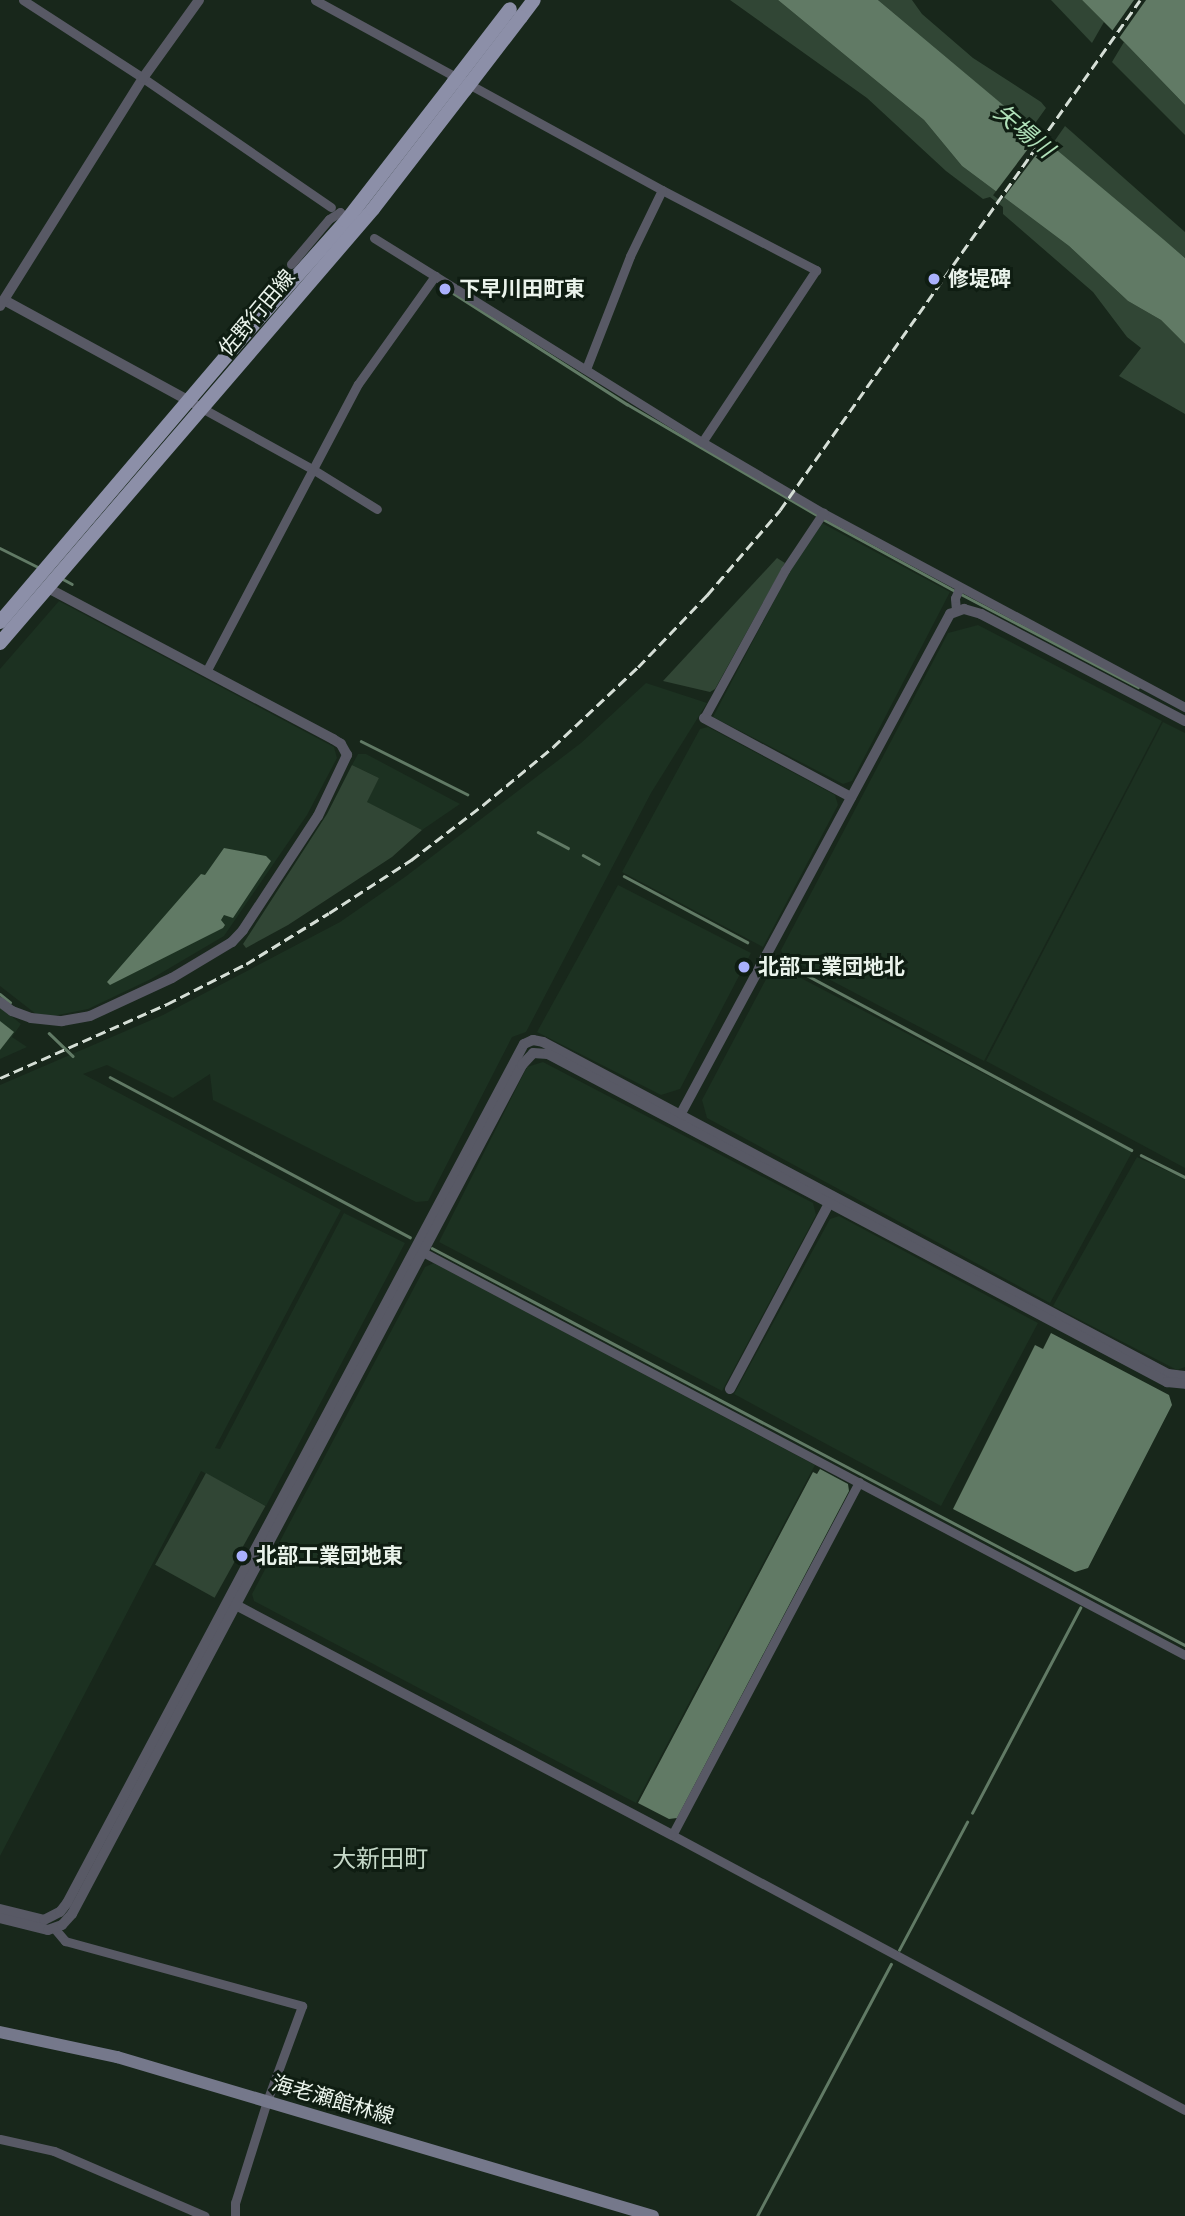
<!DOCTYPE html>
<meta charset="utf-8">
<style>
body{margin:0}
#map{position:relative;width:1185px;height:2216px;overflow:hidden;background:#18271b;font-family:Figtree,"Noto Sans JP",sans-serif}
div>[style]{position:absolute}
.built>*{inset:0;background:#1c3121}
.green>*{inset:0;background:#314635;transform-origin:0 0}
.water>*{inset:0;background:#617a65}
.pier>*{inset:0;background:#18271b;transform-origin:0 0}
.stream>*{height:2.5px;margin:-1.25px;padding:0 1.25px;transform-origin:1.25px;border-radius:1.25px;background:#617a65}
.minor>*{height:9px;margin:-4.5px;padding:0 4.5px;transform-origin:4.5px;border-radius:4.5px;background:#585965}
.tertiary>*{height:10px;margin:-5px;padding:0 5px;transform-origin:5px;border-radius:5px;background:#585965}
.secondary>*{height:12px;margin:-6px;padding:0 6px;transform-origin:6px;border-radius:6px;background:#75788b}
.primary>*{height:14px;margin:-7px;padding:0 7px;transform-origin:7px;border-radius:7px;background:#8c8fa8}
.rail>*{height:2.5px;margin-top:-1.25px;transform-origin:0;background:repeating-linear-gradient(90deg,#d5ded6 0 10px,transparent 0 15px)}
.primary-bridge>*{height:14px;margin:-7px;padding:0 7px;transform-origin:7px;border-radius:7px;background:#8c8fa8}
.dots>*{width:19px;height:19px;translate:-50% -50%;box-sizing:border-box;border:4px solid #0f1d12;border-radius:50%}
span{translate:-50% -50%;white-space:nowrap;text-align:center;line-height:1.15;-webkit-text-stroke:6px #0f1d12;paint-order:stroke}
.poi-label{font-size:21px;color:#eaf3eb;font-weight:700}
.left{translate:0 -50%;text-align:left}
.street-label{font-size:21px;color:#eaf3eb}
.water-label{font-size:23px;color:#b1e2ba;font-style:italic}
.quarter-label{font-size:24px;color:#c5d8c8}
</style>
<div id="map">
<div class="built">
<div style="clip-path:polygon(820px 522px,950px 592px,852px 781px,843px 784px,713px 717px,793px 565px)"></div>
<div style="clip-path:polygon(59px 601px,334px 747px,337px 758px,307px 815px,224px 936px,151px 979px,88px 1009px,53px 1016px,36px 1014px,0 986px,0 669px)"></div>
<div style="clip-path:polygon(978px 625px,1162px 721px,984px 1061px,783px 955px,781px 950px,948px 633px)"></div>
<div style="clip-path:polygon(646px 683px,707px 703px,651px 793px,526px 1032px,512px 1037px,428px 1201px,416px 1202px,213px 1100px,210px 1074px,173px 1098px,107px 1065px,83px 1074px,341px 1210px,215px 1448px,220px 1449px,344px 1213px,405px 1243px,266px 1506px,201px 1471px,0 1856px,0 1085px,163px 1015px,340px 922px,405px 877px,581px 743px)"></div>
<div style="clip-path:polygon(1163px 722px,1185px 733px,1185px 1168px,986px 1061px)"></div>
<div style="clip-path:polygon(708px 727px,835px 795px,838px 805px,763px 947px,622px 872px,700px 729px)"></div>
<div style="clip-path:polygon(358px 754px,366px 754px,460px 804px,422px 830px,366px 802px,379px 778px,352px 765px)"></div>
<div style="clip-path:polygon(618px 885px,751px 953px,680px 1089px,661px 1095px,537px 1032px)"></div>
<div style="clip-path:polygon(774px 964px,1130px 1150px,1131px 1154px,1050px 1303px,707px 1118px,702px 1100px)"></div>
<div style="clip-path:polygon(0 1007px,21px 1024px,12px 1037px,27px 1047px,0 1059px)"></div>
<div style="clip-path:polygon(543px 1062px,813px 1203px,816px 1215px,722px 1391px,439px 1242px,527px 1067px)"></div>
<div style="clip-path:polygon(1137px 1157px,1185px 1179px,1185px 1367px,1177px 1370px,1053px 1306px)"></div>
<div style="clip-path:polygon(839px 1216px,1038px 1323px,941px 1506px,734px 1394px,830px 1219px)"></div>
<div style="clip-path:polygon(434px 1263px,815px 1465px,636px 1803px,254px 1601px,252px 1594px,425px 1267px)"></div>
</div>
<div class="green">
<div style="clip-path:polygon(730px 0,778px 0,924px 120px,962px 166px,1069px 246px,1128px 301px,1161px 320px,1185px 344px,1185px 414px,1119px 376px,1141px 348px,1127px 337px,1093px 292px,1003px 214px,1003px 207px,990px 197px,983px 199px,946px 171px,867px 98px)"></div>
<div style="clip-path:polygon(878px 0,912px 0,922px 14px,973px 58px,1041px 102px,1046px 108px,1031px 129px)"></div>
<div style="clip-path:polygon(1051px 0,1082px 0,1104px 22px,1092px 43px)"></div>
<div style="clip-path:polygon(1124px 42px,1185px 105px,1185px 135px,1112px 62px)"></div>
<div style="clip-path:polygon(1065px 126px,1185px 232px,1185px 258px,1051px 146px)"></div>
<div style="clip-path:polygon(777px 558px,785px 563px,715px 689px,710px 692px,663px 681px)"></div>
<div style="clip-path:polygon(352px 765px,379px 778px,367px 802px,422px 830px,392px 857px,288px 925px,246px 948px,243px 944px,327px 814px)"></div>
<div style="left:206px;top:1473px;width:68px;height:105px;rotate:29deg"></div>
</div>
<div class="water">
<div style="clip-path:polygon(778px 0,878px 0,1163px 239px,1185px 258px,1185px 344px,1161px 320px,1128px 301px,1069px 246px,962px 166px,924px 120px)"></div>
<div style="clip-path:polygon(1082px 0,1185px 0,1185px 105px,1124px 42px)"></div>
<div style="clip-path:polygon(224px 848px,266px 856px,271px 861px,233px 918px,224px 915px,221px 920px,225px 925px,223px 928px,110px 985px,107px 982px,201px 874px,205px 875px)"></div>
<div style="clip-path:polygon(0 1021px,14px 1032px,0 1050px)"></div>
<div style="clip-path:polygon(1051px 1333px,1169px 1395px,1172px 1405px,1088px 1568px,1075px 1572px,953px 1509px,1035px 1345px,1043px 1349px)"></div>
<div style="clip-path:polygon(820px 1469px,848px 1484px,849px 1491px,677px 1818px,669px 1819px,638px 1803px,813px 1472px,817px 1474px)"></div>
</div>
<div class="pier">
<div style="clip-path:polygon(1134px 0,1146px 0,1117px 41px,1110px 34px)"></div>
<div style="left:1040px;top:133px;width:10px;height:78px;rotate:37deg"></div>
</div>
<div class="stream">
<div style="left:450px;top:291px;width:210px;rotate:32.6deg"></div>
<div style="left:627px;top:404px;width:220px;rotate:30.3deg"></div>
<div style="left:823px;top:519px;width:150px;rotate:28.6deg"></div>
<div style="left:0;top:548px;width:42px;rotate:26.6deg"></div>
<div style="left:63px;top:579px;width:10px;rotate:29deg"></div>
<div style="left:961px;top:594px;width:200px;rotate:27.7deg"></div>
<div style="left:361px;top:741px;width:119px;rotate:26.6deg"></div>
<div style="left:538px;top:832px;width:34px;rotate:28deg"></div>
<div style="left:583px;top:855px;width:18px;rotate:29deg"></div>
<div style="left:624px;top:876px;width:140px;rotate:28.2deg"></div>
<div style="left:788px;top:965px;width:390px;rotate:28.3deg"></div>
<div style="left:0;top:994px;width:13px;rotate:39deg"></div>
<div style="left:49px;top:1033px;width:33px;rotate:44deg"></div>
<div style="left:110px;top:1077px;width:340px;rotate:28.1deg"></div>
<div style="left:1141px;top:1155px;width:49px;rotate:26.6deg"></div>
<div style="left:432px;top:1248px;width:851px;rotate:27.8deg"></div>
<div style="left:972px;top:1813px;width:232px;rotate:-62.2deg"></div>
<div style="left:899px;top:1950px;width:145px;rotate:-62deg"></div>
<div style="left:757px;top:2216px;width:285px;rotate:-62deg"></div>
</div>
<div class="minor">
<div style="left:23px;top:0;width:143px;rotate:33deg"></div>
<div style="left:143px;top:78px;width:228px;rotate:34.5deg"></div>
<div style="left:315px;top:0;width:396px;rotate:28.7deg"></div>
<div style="left:662px;top:190px;width:174px;rotate:27.5deg"></div>
<div style="left:816px;top:270px;width:206px;rotate:123.5deg"></div>
<div style="left:374px;top:238px;width:386px;rotate:31.9deg"></div>
<div style="left:702px;top:442px;width:140px;rotate:30.4deg"></div>
<div style="left:823px;top:513px;width:411px;rotate:28.2deg"></div>
<div style="left:291px;top:264px;width:59px;rotate:-49.8deg"></div>
<div style="left:329px;top:219px;width:13px;rotate:-32deg"></div>
<div style="left:340px;top:212px;width:11px;rotate:56deg"></div>
<div style="left:586px;top:369px;width:121px;rotate:-68.7deg"></div>
<div style="left:630px;top:256px;width:73px;rotate:-64.1deg"></div>
<div style="left:189px;top:401px;width:143px;rotate:28.9deg"></div>
<div style="left:314px;top:470px;width:74px;rotate:31.8deg"></div>
<div style="left:956px;top:610px;width:12px;rotate:-95deg"></div>
<div style="left:955px;top:598px;width:10px;rotate:-66deg"></div>
<div style="left:207px;top:670px;width:323px;rotate:-62.2deg"></div>
<div style="left:358px;top:384px;width:133px;rotate:-54.5deg"></div>
<div style="left:704px;top:718px;width:169px;rotate:-61.3deg"></div>
<div style="left:785px;top:570px;width:69px;rotate:-56.3deg"></div>
<div style="left:419px;top:1250px;width:866px;rotate:27.87deg"></div>
<div style="left:859px;top:1482px;width:399px;rotate:117.9deg"></div>
<div style="left:672px;top:1835px;width:582px;rotate:28.19deg"></div>
<div style="left:55px;top:1929px;width:16px;rotate:50deg"></div>
<div style="left:65px;top:1941px;width:246px;rotate:15.3deg"></div>
<div style="left:302px;top:2006px;width:101px;rotate:110.2deg"></div>
<div style="left:267px;top:2101px;width:107px;rotate:107.4deg"></div>
<div style="left:235px;top:2203px;width:13px;rotate:90deg"></div>
<div style="left:0;top:2139px;width:55px;rotate:12.5deg"></div>
<div style="left:54px;top:2151px;width:164px;rotate:23.3deg"></div>
</div>
<div class="tertiary">
<div style="left:4px;top:300px;width:211px;rotate:28.6deg"></div>
<div style="left:0;top:306px;width:269px;rotate:-57.9deg"></div>
<div style="left:143px;top:78px;width:96px;rotate:-54.3deg"></div>
<div style="left:704px;top:718px;width:167px;rotate:28.3deg"></div>
<div style="left:0;top:1002px;width:15px;rotate:37deg"></div>
<div style="left:12px;top:1011px;width:20px;rotate:20deg"></div>
<div style="left:31px;top:1018px;width:31px;rotate:6deg"></div>
<div style="left:62px;top:1021px;width:28px;rotate:-10deg"></div>
<div style="left:90px;top:1016px;width:90px;rotate:-24.9deg"></div>
<div style="left:172px;top:978px;width:70px;rotate:-31deg"></div>
<div style="left:232px;top:942px;width:16px;rotate:-47deg"></div>
<div style="left:243px;top:930px;width:136px;rotate:-56.7deg"></div>
<div style="left:318px;top:816px;width:68px;rotate:-64.6deg"></div>
<div style="left:347px;top:755px;width:13px;rotate:-119deg"></div>
<div style="left:341px;top:744px;width:9px;rotate:-148deg"></div>
<div style="left:333px;top:739px;width:323px;rotate:-152.1deg"></div>
<div style="left:678px;top:1119px;width:574px;rotate:-61.69deg"></div>
<div style="left:950px;top:614px;width:15px;rotate:-20deg"></div>
<div style="left:964px;top:609px;width:18px;rotate:16deg"></div>
<div style="left:981px;top:614px;width:230px;rotate:27.7deg"></div>
<div style="left:730px;top:1389px;width:214px;rotate:-61.9deg"></div>
<div style="left:232px;top:1603px;width:497px;rotate:27.8deg"></div>
<div style="left:0;top:1909px;width:45px;rotate:14deg"></div>
<div style="left:44px;top:1920px;width:18px;rotate:-27deg"></div>
<div style="left:60px;top:1912px;width:11px;rotate:-52deg"></div>
<div style="left:67px;top:1903px;width:973px;rotate:-61.99deg"></div>
<div style="left:524px;top:1044px;width:10px;rotate:-24deg"></div>
<div style="left:533px;top:1040px;width:10px;rotate:11deg"></div>
<div style="left:543px;top:1042px;width:708px;rotate:27.98deg"></div>
<div style="left:1168px;top:1374px;width:17px;rotate:7deg"></div>
<div style="left:0;top:1918px;width:49px;rotate:14deg"></div>
<div style="left:48px;top:1930px;width:15px;rotate:-20deg"></div>
<div style="left:62px;top:1925px;width:15px;rotate:-48deg"></div>
<div style="left:72px;top:1914px;width:961px;rotate:-62.07deg"></div>
<div style="left:522px;top:1065px;width:16px;rotate:-47deg"></div>
<div style="left:533px;top:1053px;width:15px;rotate:4deg"></div>
<div style="left:548px;top:1054px;width:701px;rotate:27.92deg"></div>
<div style="left:1167px;top:1382px;width:18px;rotate:6deg"></div>
</div>
<div class="secondary">
<div style="left:0;top:2032px;width:120px;rotate:12.1deg"></div>
<div style="left:117px;top:2057px;width:559px;rotate:16.52deg"></div>
</div>
<div class="primary">
<div style="left:521px;top:17px;width:21px;rotate:-53deg"></div>
<div style="left:0;top:622px;width:378px;rotate:-49.6deg"></div>
<div style="left:245px;top:334px;width:152px;rotate:-48.2deg"></div>
<div style="left:346px;top:221px;width:175px;rotate:-52.2deg"></div>
<div style="left:0;top:643px;width:572px;rotate:-49.32deg"></div>
<div style="left:373px;top:209px;width:150px;rotate:-52.3deg"></div>
</div>
<div class="rail">
<div style="left:0;top:1078px;width:183px;rotate:-23.9deg"></div>
<div style="left:167px;top:1004px;width:89px;rotate:-26.9deg"></div>
<div style="left:246px;top:964px;width:97px;rotate:-31.6deg"></div>
<div style="left:329px;top:913px;width:98px;rotate:-32.9deg"></div>
<div style="left:411px;top:860px;width:91px;rotate:-37.4deg"></div>
<div style="left:483px;top:805px;width:91px;rotate:-39.6deg"></div>
<div style="left:553px;top:747px;width:117px;rotate:-43.3deg"></div>
<div style="left:638px;top:667px;width:100px;rotate:-46.2deg"></div>
<div style="left:707px;top:595px;width:112px;rotate:-49.3deg"></div>
<div style="left:780px;top:510px;width:624px;rotate:-54.78deg"></div>
</div>
<div class="primary-bridge">
<div style="left:453px;top:83px;width:93px;rotate:-52.4deg"></div>
<div style="left:465px;top:90px;width:92px;rotate:-52.5deg"></div>
</div>
<div class="dots">
<div style="left:934px;top:279px;background:#a9b0fc"></div>
<div style="left:445px;top:289px;background:#a9b0fc"></div>
<div style="left:744px;top:967px;background:#a9b0fc"></div>
<div style="left:242px;top:1556px;background:#a9b0fc"></div>
</div>
<div class="poi-label">
<span class="left" style="left:948px;top:279px">修堤碑</span>
<span class="left" style="left:459px;top:289px">下早川田町東</span>
<span class="left" style="left:758px;top:967px">北部工業団地北</span>
<span class="left" style="left:256px;top:1556px">北部工業団地東</span>
</div>
<div class="street-label">
<span style="left:257px;top:313px;rotate:-50deg">佐野行田線</span>
<span style="left:333px;top:2100px;rotate:16deg">海老瀬館林線</span>
</div>
<div class="water-label">
<span style="left:1024px;top:131px;rotate:40deg">矢場川</span>
</div>
<div class="quarter-label">
<span style="left:380px;top:1859px">大新田町</span>
</div>
</div>
